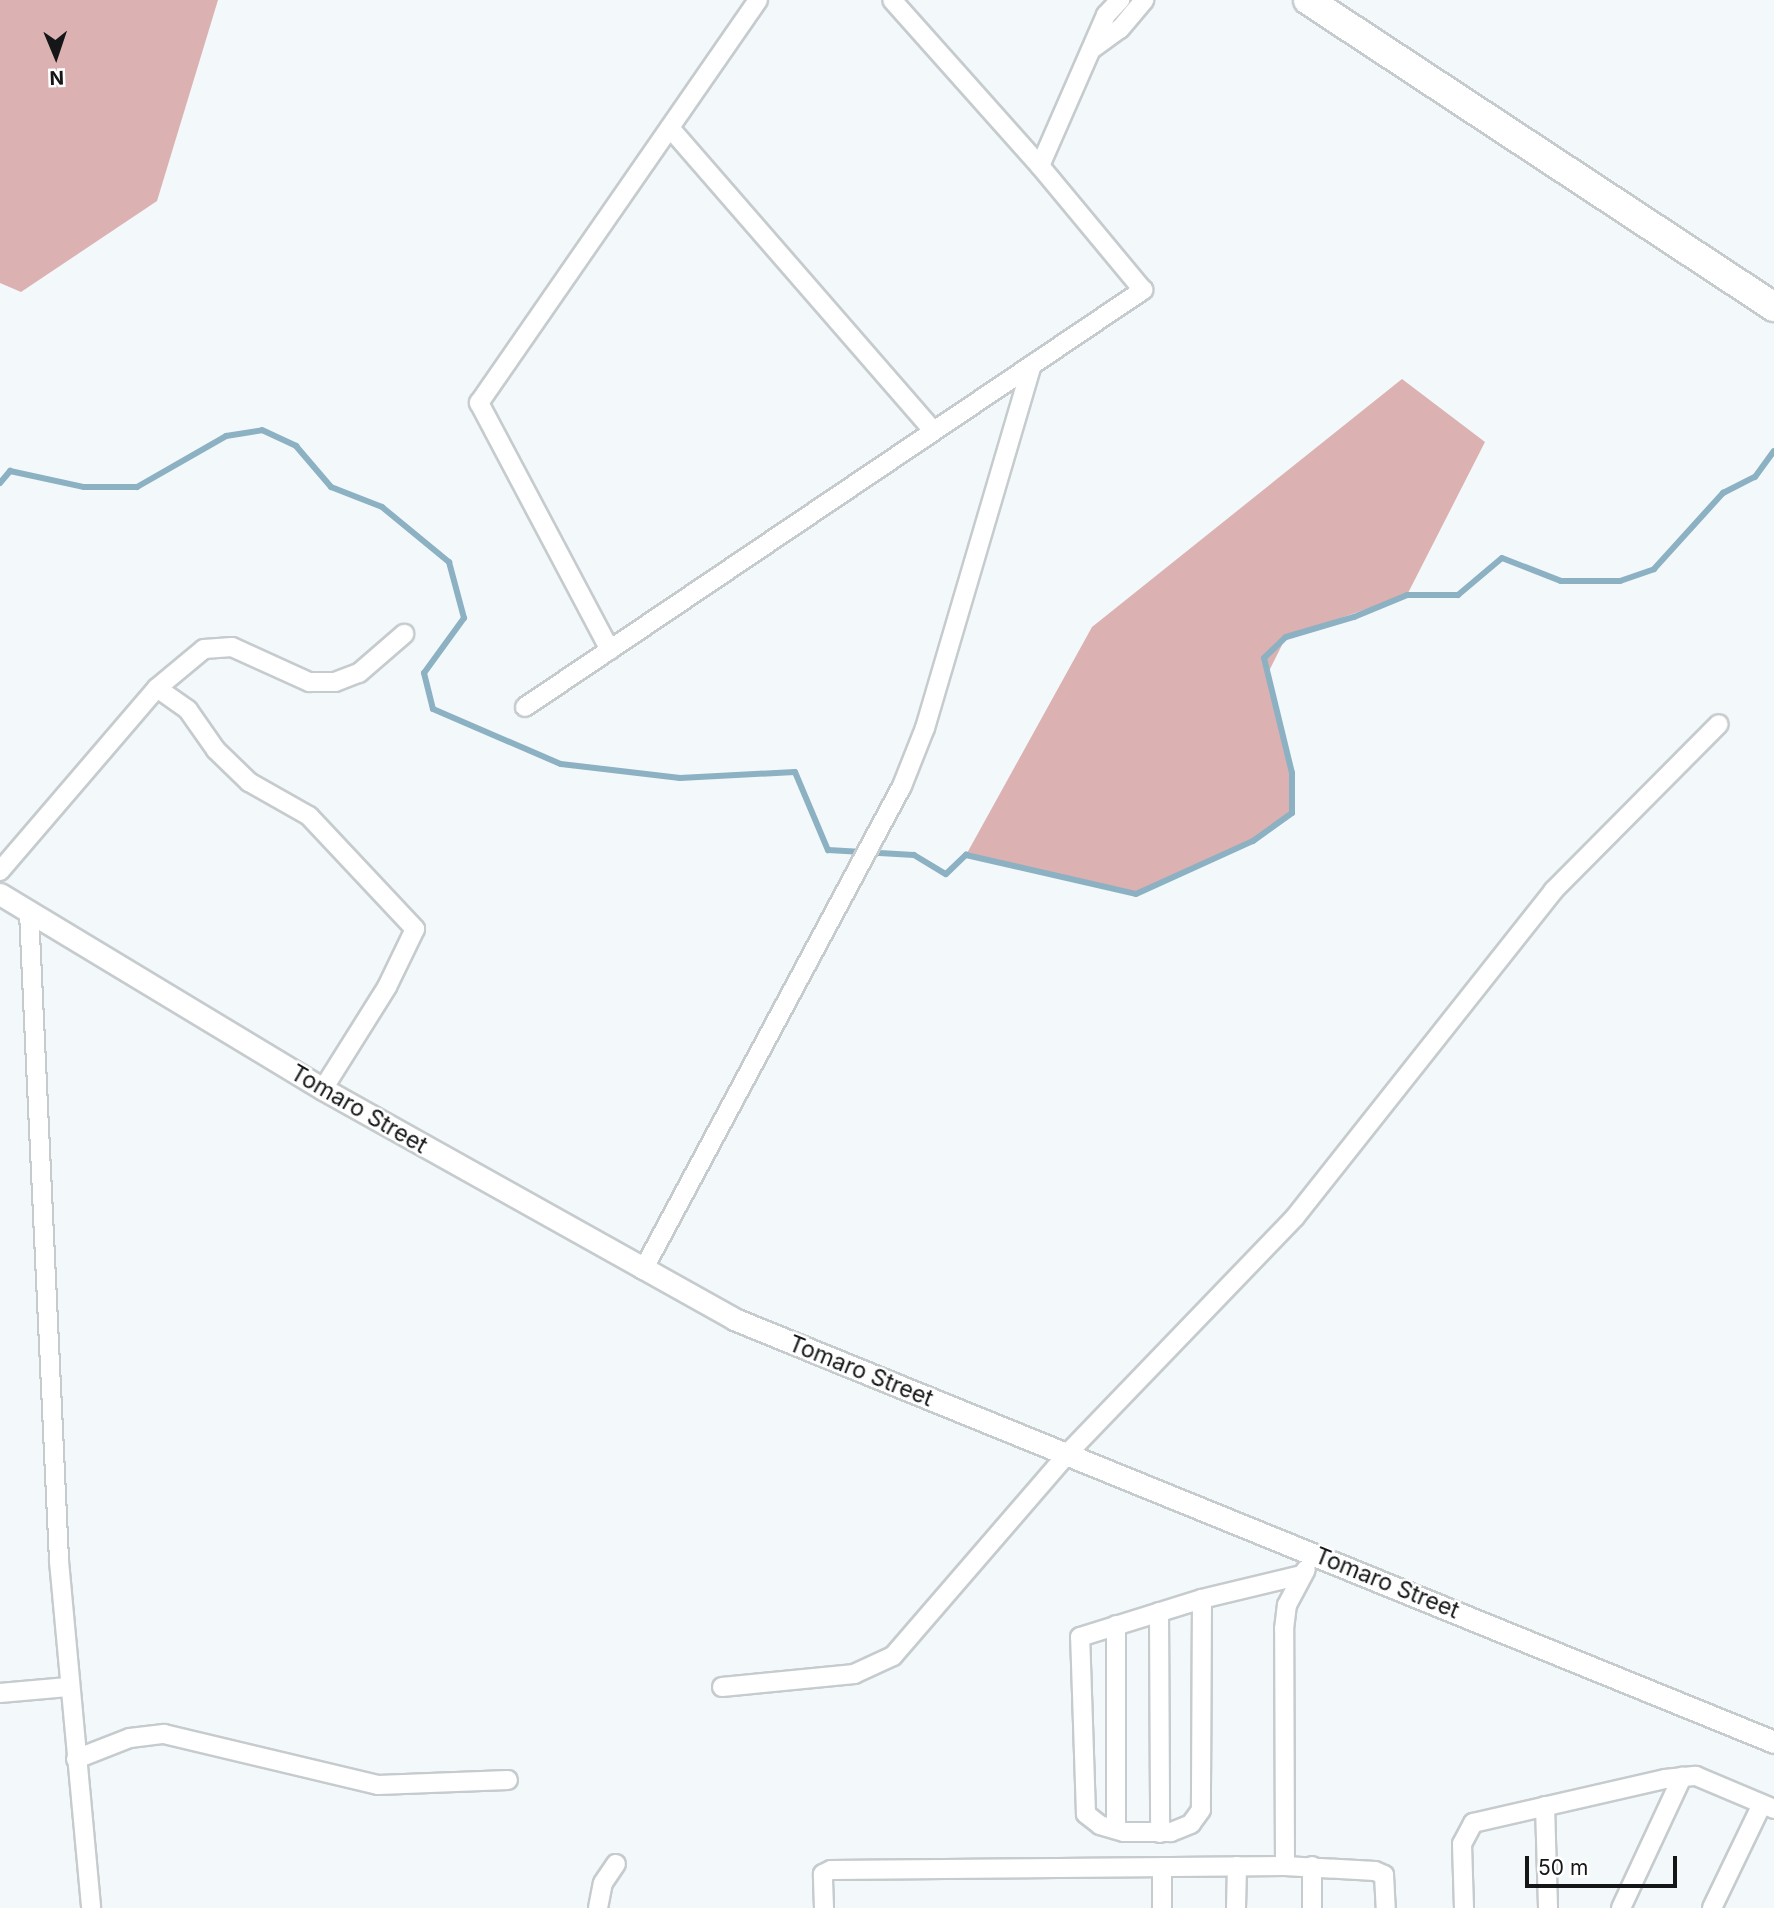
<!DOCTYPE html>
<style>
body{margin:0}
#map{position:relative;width:1774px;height:1908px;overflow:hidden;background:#f3f8fb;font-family:Inter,sans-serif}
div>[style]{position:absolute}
.forest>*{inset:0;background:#dbb2b1}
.stream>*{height:6px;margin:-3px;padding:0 3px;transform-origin:3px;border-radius:3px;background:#8cb1c3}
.roads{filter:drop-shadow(2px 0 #c6cbce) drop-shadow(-2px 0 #c6cbce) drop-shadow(0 2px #c6cbce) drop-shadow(0 -2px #c6cbce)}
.minor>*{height:18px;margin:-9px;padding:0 9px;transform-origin:9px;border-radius:9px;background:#fff}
.tertiary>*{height:21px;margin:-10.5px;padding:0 10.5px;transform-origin:10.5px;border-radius:10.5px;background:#fff}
.trunk>*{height:28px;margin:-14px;padding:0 14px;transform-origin:14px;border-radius:14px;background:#fff}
span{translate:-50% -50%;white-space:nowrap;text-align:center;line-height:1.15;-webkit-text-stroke:5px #fff;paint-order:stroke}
.street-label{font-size:23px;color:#141617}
.north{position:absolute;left:21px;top:21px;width:70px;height:70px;-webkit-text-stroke:5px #fff;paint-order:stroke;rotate:178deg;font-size:19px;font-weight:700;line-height:28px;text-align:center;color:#141617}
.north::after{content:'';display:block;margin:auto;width:24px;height:32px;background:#141617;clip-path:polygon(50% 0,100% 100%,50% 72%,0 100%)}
.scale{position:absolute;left:1525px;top:1856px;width:152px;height:32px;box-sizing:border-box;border:4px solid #141617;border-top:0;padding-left:9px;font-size:21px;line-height:24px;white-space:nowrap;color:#141617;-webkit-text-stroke:5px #fff;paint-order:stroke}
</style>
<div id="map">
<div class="forest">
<div style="clip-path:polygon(0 0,218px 0,157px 201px,21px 292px,0 283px)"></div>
<div style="clip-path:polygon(1402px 379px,1485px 442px,1407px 595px,1286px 637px,1268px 673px,1292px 773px,1292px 813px,1253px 841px,1136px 894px,966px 855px,1092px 627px)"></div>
</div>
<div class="stream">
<div style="left:0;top:483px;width:16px;rotate:-50deg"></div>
<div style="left:10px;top:471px;width:76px;rotate:12.2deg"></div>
<div style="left:84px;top:487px;width:53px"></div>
<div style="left:137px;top:487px;width:103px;rotate:-29.8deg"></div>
<div style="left:226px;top:436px;width:36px;rotate:-9deg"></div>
<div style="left:262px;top:430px;width:38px;rotate:25deg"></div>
<div style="left:296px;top:446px;width:54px;rotate:49.5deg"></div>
<div style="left:331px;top:487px;width:55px;rotate:21.4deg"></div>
<div style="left:382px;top:507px;width:87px;rotate:39.4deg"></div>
<div style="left:449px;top:562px;width:58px;rotate:75deg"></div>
<div style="left:464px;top:618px;width:68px;rotate:126deg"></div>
<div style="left:424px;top:673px;width:37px;rotate:76deg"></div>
<div style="left:433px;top:709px;width:139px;rotate:23.3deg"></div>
<div style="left:561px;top:764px;width:120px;rotate:6.7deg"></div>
<div style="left:680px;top:778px;width:115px;rotate:-3deg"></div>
<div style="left:795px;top:772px;width:85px;rotate:67.1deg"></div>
<div style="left:828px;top:850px;width:86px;rotate:3.3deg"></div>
<div style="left:914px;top:855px;width:37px;rotate:31deg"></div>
<div style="left:946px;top:874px;width:28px;rotate:-44deg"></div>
<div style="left:966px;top:855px;width:174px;rotate:12.9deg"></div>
<div style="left:1136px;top:894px;width:128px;rotate:-24.4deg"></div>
<div style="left:1253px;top:841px;width:48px;rotate:-35.7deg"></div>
<div style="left:1292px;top:813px;width:40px;rotate:-90deg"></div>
<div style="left:1292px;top:773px;width:118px;rotate:-103.7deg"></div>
<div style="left:1264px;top:658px;width:30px;rotate:-44deg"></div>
<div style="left:1286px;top:637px;width:71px;rotate:-16.4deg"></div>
<div style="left:1354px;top:617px;width:57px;rotate:-22.5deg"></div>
<div style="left:1407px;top:595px;width:51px"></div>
<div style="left:1458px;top:595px;width:57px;rotate:-40.1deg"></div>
<div style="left:1502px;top:558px;width:63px;rotate:21.3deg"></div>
<div style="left:1561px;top:581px;width:59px"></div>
<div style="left:1620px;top:581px;width:36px;rotate:-19deg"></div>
<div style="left:1654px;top:569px;width:103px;rotate:-47.8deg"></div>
<div style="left:1723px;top:493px;width:36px;rotate:-27deg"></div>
<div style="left:1755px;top:477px;width:32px;rotate:-54deg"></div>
</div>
<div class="roads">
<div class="minor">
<div style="left:1092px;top:49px;width:34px;rotate:-36deg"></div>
<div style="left:1120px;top:29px;width:38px;rotate:-50deg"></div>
<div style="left:670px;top:128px;width:401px;rotate:49deg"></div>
<div style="left:1040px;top:166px;width:165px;rotate:-66.4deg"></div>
<div style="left:1106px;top:15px;width:21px;rotate:-47deg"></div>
<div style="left:610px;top:650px;width:280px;rotate:-117.9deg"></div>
<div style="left:479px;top:403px;width:490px;rotate:-55.3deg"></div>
<div style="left:157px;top:688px;width:38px;rotate:35deg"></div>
<div style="left:188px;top:710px;width:49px;rotate:55deg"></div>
<div style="left:216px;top:750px;width:46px;rotate:44.1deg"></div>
<div style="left:249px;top:782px;width:69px;rotate:29.5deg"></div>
<div style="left:309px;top:816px;width:155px;rotate:46.8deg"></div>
<div style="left:415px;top:929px;width:64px;rotate:115.8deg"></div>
<div style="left:387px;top:987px;width:120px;rotate:122.1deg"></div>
<div style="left:525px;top:707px;width:746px;rotate:-34.01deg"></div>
<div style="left:1143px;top:290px;width:161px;rotate:-129.7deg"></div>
<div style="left:1040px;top:166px;width:222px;rotate:-131.7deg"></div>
<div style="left:0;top:871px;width:241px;rotate:-49.4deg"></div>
<div style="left:157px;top:688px;width:61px;rotate:-39.7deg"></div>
<div style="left:204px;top:649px;width:28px;rotate:-4deg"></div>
<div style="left:232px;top:647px;width:85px;rotate:24.4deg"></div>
<div style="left:309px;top:682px;width:26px"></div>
<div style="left:335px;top:682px;width:26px;rotate:-21deg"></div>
<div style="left:359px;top:673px;width:60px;rotate:-40.9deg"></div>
<div style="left:29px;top:912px;width:650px;rotate:87.35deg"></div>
<div style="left:59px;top:1561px;width:348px;rotate:84.7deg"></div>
<div style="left:643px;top:1270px;width:549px;rotate:-61.85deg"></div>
<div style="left:902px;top:786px;width:62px;rotate:-68.4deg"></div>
<div style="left:925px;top:728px;width:378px;rotate:-73.6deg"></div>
<div style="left:1202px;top:1599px;width:211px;rotate:90.3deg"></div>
<div style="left:1201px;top:1810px;width:17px;rotate:126deg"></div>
<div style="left:1191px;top:1824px;width:22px;rotate:158deg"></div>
<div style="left:1171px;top:1832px;width:47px;rotate:180deg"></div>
<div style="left:1124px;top:1832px;width:25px;rotate:-164deg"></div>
<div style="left:1100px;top:1825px;width:18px;rotate:-142deg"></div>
<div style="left:1086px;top:1814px;width:177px;rotate:-91.9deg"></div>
<div style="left:1080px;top:1637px;width:128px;rotate:-17.3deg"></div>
<div style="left:1202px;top:1599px;width:103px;rotate:-13.5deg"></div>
<div style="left:1159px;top:1612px;width:221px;rotate:89.7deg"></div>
<div style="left:722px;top:1687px;width:133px;rotate:-5.6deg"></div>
<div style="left:854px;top:1674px;width:43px;rotate:-24.8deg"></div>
<div style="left:893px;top:1656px;width:268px;rotate:-49.2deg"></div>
<div style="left:1068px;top:1453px;width:327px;rotate:-46.1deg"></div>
<div style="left:1295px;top:1217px;width:416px;rotate:-51.6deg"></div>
<div style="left:1553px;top:891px;width:235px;rotate:-45.2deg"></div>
<div style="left:0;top:1693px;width:68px;rotate:-5deg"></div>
<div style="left:76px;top:1759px;width:58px;rotate:-21.3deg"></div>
<div style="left:130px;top:1738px;width:34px;rotate:-7deg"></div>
<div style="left:164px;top:1734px;width:220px;rotate:13.4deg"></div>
<div style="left:378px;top:1785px;width:130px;rotate:-2.2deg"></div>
<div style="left:1545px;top:1806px;width:102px;rotate:88.3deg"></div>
<div style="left:1116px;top:1828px;width:203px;rotate:-90deg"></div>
<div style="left:1285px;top:1866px;width:237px;rotate:-90.2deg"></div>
<div style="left:1284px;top:1629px;width:24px;rotate:-83deg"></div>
<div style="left:1287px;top:1605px;width:40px;rotate:-62deg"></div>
<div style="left:1162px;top:1867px;width:41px;rotate:90deg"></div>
<div style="left:598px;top:1908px;width:25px;rotate:-79deg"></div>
<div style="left:603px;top:1883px;width:23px;rotate:-56deg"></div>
<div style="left:824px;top:1908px;width:34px;rotate:-92deg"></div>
<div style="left:823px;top:1874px;width:9px;rotate:-27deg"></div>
<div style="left:831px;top:1870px;width:454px;rotate:-0.5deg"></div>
<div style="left:1285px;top:1866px;width:90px;rotate:3.2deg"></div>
<div style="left:1375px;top:1871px;width:10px;rotate:24deg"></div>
<div style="left:1384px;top:1875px;width:33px;rotate:87deg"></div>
<div style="left:1236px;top:1908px;width:42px;rotate:-88.6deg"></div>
<div style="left:1312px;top:1908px;width:42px;rotate:-90deg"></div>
<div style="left:1464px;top:1908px;width:64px;rotate:-91.8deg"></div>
<div style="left:1462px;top:1844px;width:24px;rotate:-62deg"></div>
<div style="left:1473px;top:1823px;width:197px;rotate:-12.9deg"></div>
<div style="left:1665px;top:1779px;width:31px;rotate:-6deg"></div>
<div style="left:1696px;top:1776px;width:85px;rotate:22.9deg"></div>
<div style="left:1621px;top:1908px;width:145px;rotate:-65deg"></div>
<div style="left:1712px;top:1908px;width:115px;rotate:-64.3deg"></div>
</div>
<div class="tertiary">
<div style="left:0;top:894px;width:377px;rotate:31.1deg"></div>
<div style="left:323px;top:1089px;width:471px;rotate:29.2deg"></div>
<div style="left:734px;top:1319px;width:1123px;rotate:22.13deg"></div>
</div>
<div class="trunk">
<div style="left:1308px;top:0;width:558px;rotate:33.38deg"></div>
</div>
</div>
<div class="street-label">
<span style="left:359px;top:1109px;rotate:30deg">Tomaro Street</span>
<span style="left:861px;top:1371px;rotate:22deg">Tomaro Street</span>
<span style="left:1387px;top:1583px;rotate:22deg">Tomaro Street</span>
</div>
<div class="north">N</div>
<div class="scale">50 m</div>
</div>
